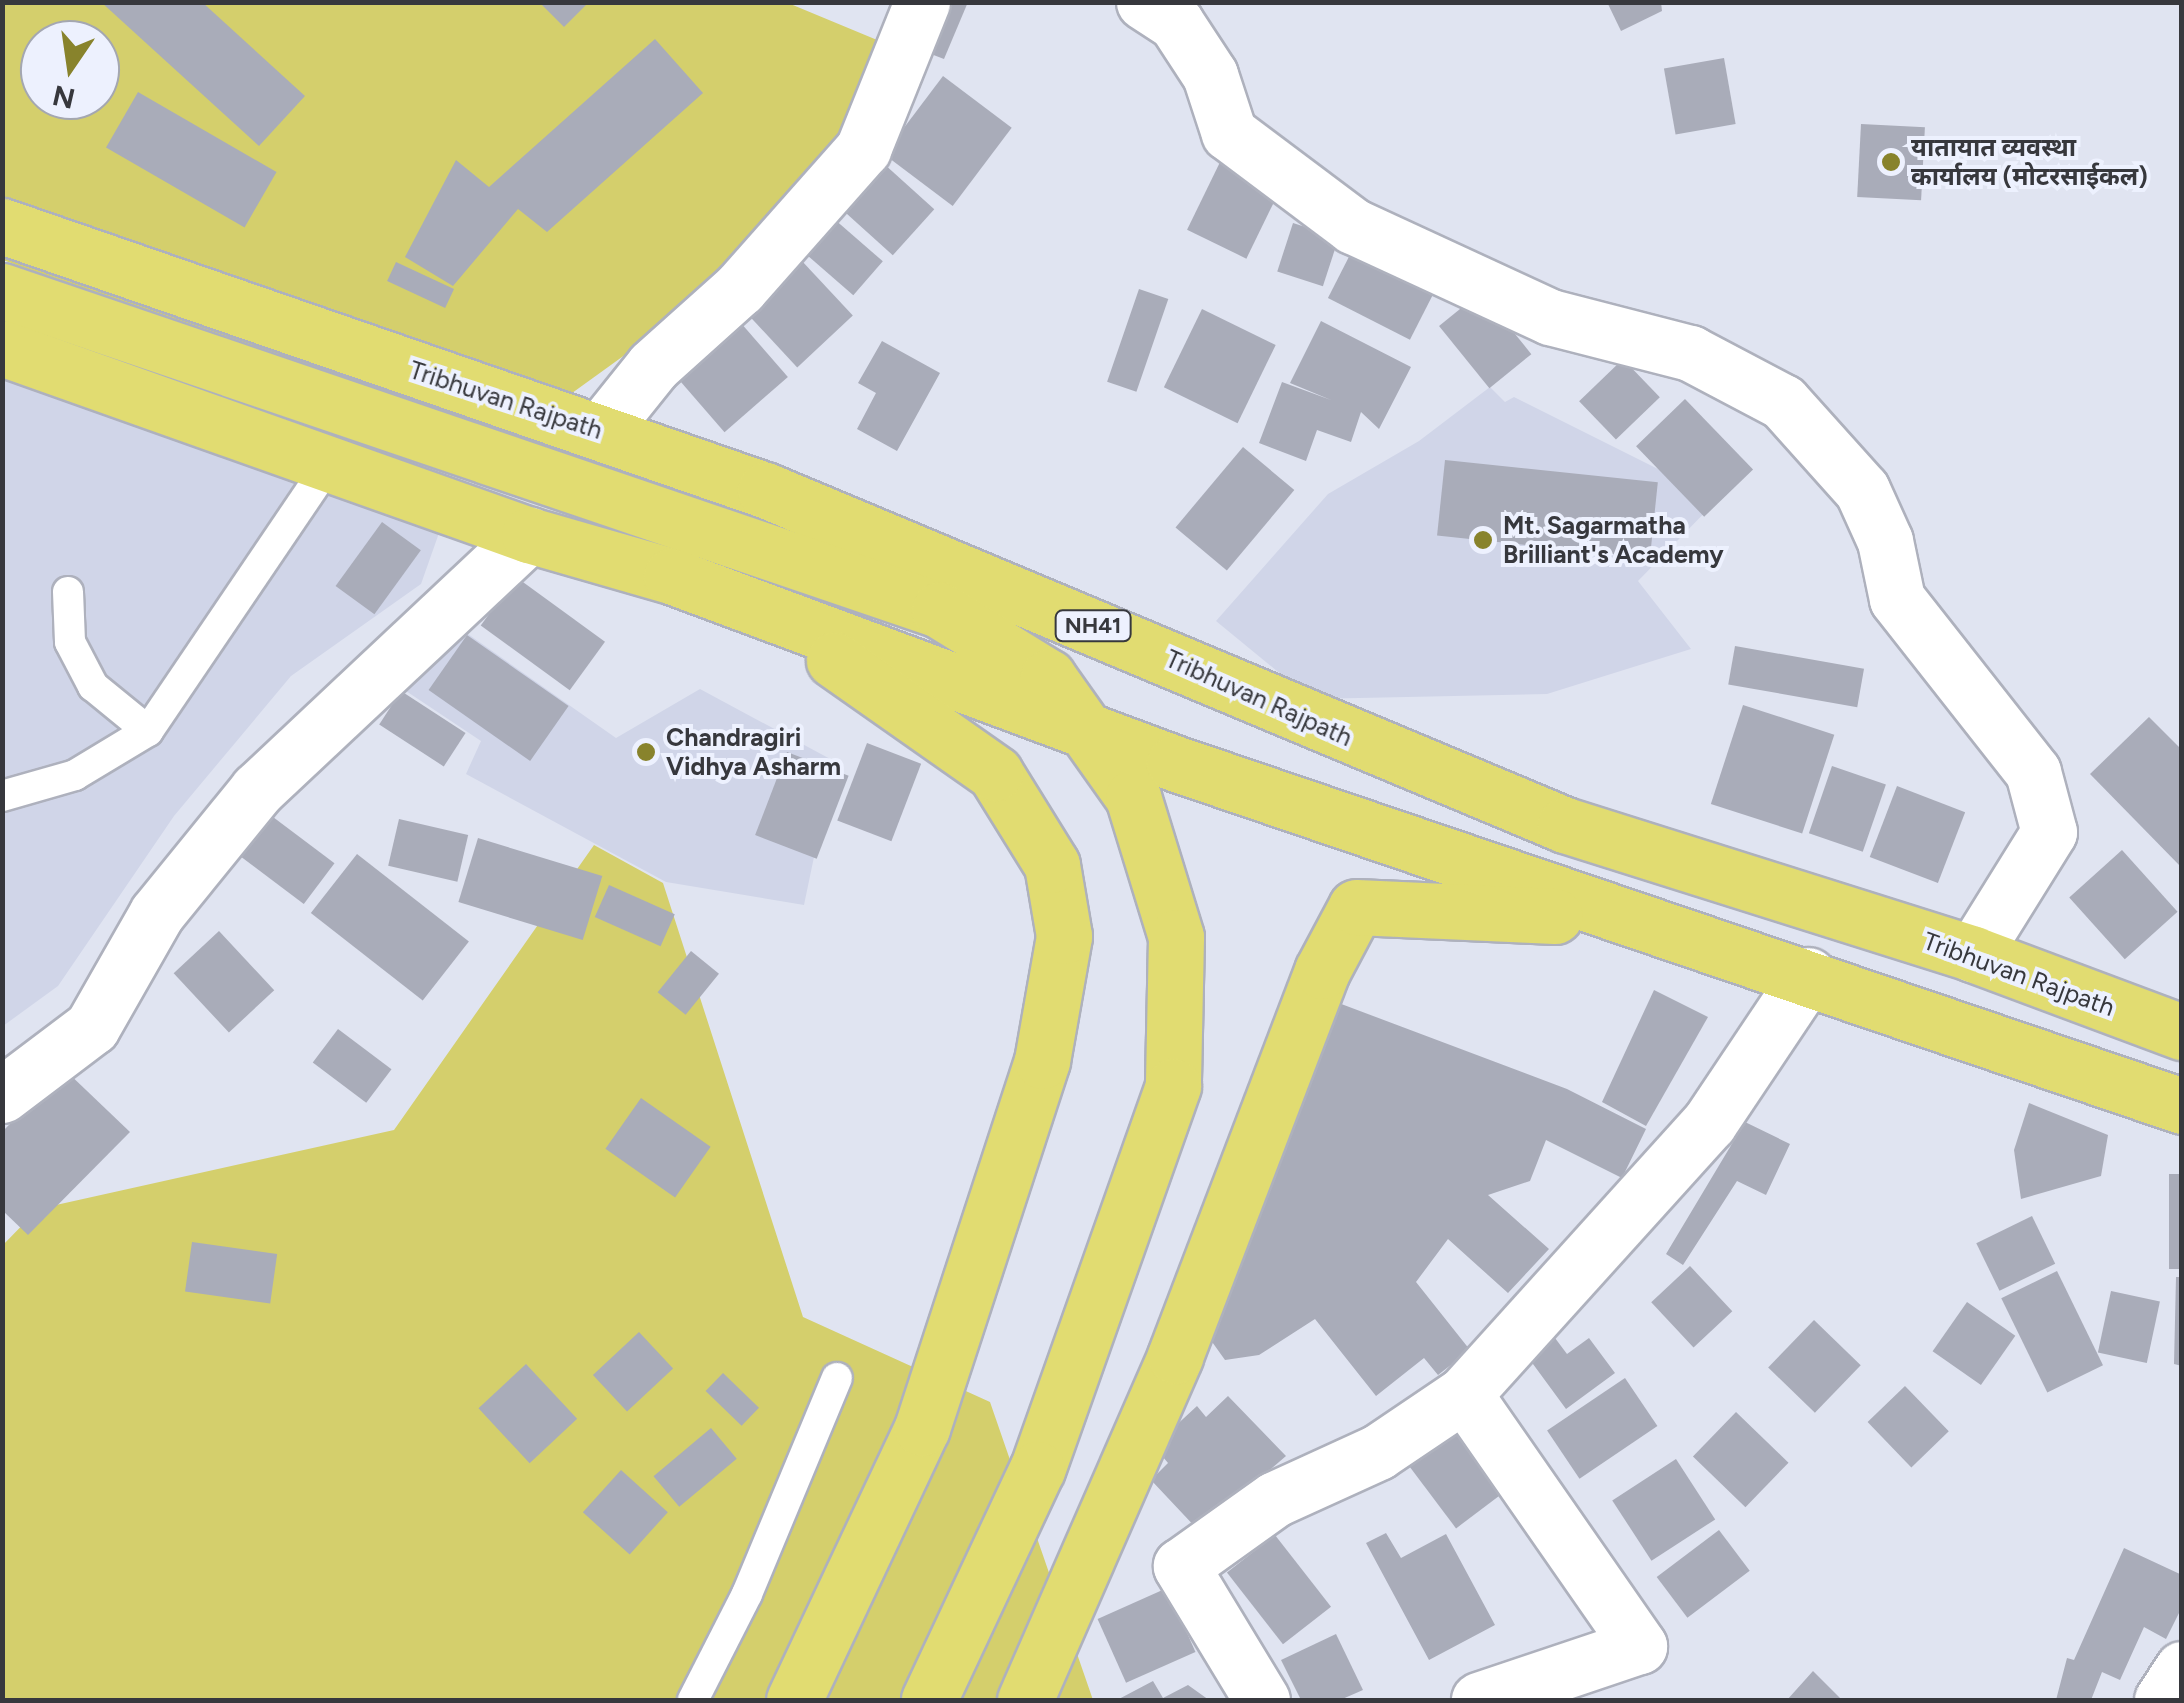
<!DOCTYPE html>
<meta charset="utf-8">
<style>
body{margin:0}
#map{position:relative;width:2184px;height:1703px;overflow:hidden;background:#e0e4f1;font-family:Figtree,"Noto Sans Devanagari",sans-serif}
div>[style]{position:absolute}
.built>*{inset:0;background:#d0d5e8}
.green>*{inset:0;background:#d4cf6c}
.building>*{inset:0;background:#a9acb9;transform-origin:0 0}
.roads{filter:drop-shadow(2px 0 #aeb1bd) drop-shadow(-2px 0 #aeb1bd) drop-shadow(0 2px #aeb1bd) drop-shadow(0 -2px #aeb1bd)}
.lane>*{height:30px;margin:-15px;padding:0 15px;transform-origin:15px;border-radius:15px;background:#fff}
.street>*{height:55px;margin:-27.5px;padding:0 27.5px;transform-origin:27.5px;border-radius:27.5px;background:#fff}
.highway>*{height:55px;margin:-27.5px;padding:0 27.5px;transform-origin:27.5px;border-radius:27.5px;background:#e1dc71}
.dots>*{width:28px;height:28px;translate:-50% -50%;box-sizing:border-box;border:5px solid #edf1fe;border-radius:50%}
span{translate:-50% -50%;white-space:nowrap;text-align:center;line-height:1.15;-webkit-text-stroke:8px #edf1fe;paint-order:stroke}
.shield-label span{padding:2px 8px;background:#edf1fe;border:2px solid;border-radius:8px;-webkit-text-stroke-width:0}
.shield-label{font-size:22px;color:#37383d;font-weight:700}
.poi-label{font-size:25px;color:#37383d;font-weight:700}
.left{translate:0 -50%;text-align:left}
.street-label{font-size:25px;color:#37383d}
.frame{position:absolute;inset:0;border:5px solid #37383d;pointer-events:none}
.north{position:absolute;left:20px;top:20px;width:100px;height:100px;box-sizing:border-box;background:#edf1fe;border:2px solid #a4a7b1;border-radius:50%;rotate:193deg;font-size:28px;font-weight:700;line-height:40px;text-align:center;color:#37383d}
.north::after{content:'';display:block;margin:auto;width:35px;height:45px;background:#88832c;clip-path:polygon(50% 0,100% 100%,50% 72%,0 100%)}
</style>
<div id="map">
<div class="built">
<div style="clip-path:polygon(3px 377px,321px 483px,439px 533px,421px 584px,291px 676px,174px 816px,58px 986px,3px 1026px)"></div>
<div style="clip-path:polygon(1490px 387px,1505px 402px,1514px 397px,1718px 499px,1638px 581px,1691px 649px,1547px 694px,1311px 699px,1216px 621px,1328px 494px,1419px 441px)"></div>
<div style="clip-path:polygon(418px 599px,616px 738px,700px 689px,834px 761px,804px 905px,666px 882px,466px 774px,481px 741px,364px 663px)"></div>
</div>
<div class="green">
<div style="clip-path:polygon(evenodd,2px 3px,788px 3px,906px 52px,719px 287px,500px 445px,3px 260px,2px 3px,40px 40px,100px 40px,100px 100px,40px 100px,40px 40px)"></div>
<div style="clip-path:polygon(594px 845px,663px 883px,803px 1317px,990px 1402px,1093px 1700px,3px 1700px,2px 1246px,38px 1209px,394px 1130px)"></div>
</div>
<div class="building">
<div style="clip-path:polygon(101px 2px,202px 2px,305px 96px,259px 146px)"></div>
<div style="clip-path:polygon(539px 2px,589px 2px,564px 27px)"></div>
<div style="clip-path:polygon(929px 2px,968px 2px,944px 59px,910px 46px)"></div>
<div style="clip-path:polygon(1607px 2px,1661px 2px,1662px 11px,1621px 31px)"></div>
<div style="clip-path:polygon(655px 39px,703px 93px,547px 232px,518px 209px,453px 286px,405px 257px,456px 160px,489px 187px)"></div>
<div style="left:1724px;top:58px;width:67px;height:61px;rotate:80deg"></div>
<div style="left:943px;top:76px;width:86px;height:98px;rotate:37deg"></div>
<div style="left:138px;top:92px;width:160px;height:64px;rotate:30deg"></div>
<div style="left:1861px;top:124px;width:64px;height:73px;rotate:3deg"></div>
<div style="left:1223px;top:156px;width:66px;height:82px;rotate:26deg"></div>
<div style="left:883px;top:163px;width:69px;height:62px;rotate:42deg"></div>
<div style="left:833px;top:218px;width:66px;height:45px;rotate:41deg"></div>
<div style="left:1293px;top:223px;width:48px;height:51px;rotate:18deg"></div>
<div style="left:1357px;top:241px;width:92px;height:64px;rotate:27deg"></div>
<div style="left:801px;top:260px;width:76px;height:76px;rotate:47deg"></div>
<div style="left:396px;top:262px;width:64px;height:21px;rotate:25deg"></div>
<div style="left:1139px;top:289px;width:31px;height:98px;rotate:19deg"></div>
<div style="left:1481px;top:292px;width:80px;height:54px;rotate:51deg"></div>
<div style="left:1202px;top:309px;width:82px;height:87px;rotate:26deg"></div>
<div style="clip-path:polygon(1321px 321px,1411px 367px,1379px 429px,1361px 412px,1351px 442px,1317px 430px,1306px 461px,1259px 443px,1282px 382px,1331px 400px,1290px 383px)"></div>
<div style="left:740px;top:322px;width:73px;height:84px;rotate:49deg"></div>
<div style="clip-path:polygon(882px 341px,940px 373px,897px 451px,857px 429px,876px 393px,858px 383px)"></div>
<div style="left:1623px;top:359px;width:53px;height:61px;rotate:46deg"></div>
<div style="left:1685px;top:399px;width:98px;height:68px;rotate:46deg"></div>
<div style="left:1243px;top:447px;width:67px;height:105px;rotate:40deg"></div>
<div style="left:1445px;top:460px;width:214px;height:76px;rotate:6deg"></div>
<div style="left:382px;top:522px;width:48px;height:79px;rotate:36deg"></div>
<div style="left:516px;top:577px;width:110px;height:60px;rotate:36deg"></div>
<div style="left:467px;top:635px;width:124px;height:67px;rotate:35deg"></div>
<div style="left:1735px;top:646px;width:131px;height:39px;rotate:10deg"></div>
<div style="left:401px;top:691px;width:77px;height:40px;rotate:33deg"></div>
<div style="left:1743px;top:705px;width:96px;height:104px;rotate:18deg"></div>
<div style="clip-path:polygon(2149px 717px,2182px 750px,2182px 868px,2090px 774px)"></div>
<div style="left:867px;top:743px;width:58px;height:83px;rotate:21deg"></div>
<div style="left:787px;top:752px;width:66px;height:89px;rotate:21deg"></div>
<div style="left:1832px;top:766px;width:57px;height:71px;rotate:19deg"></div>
<div style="left:1897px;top:786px;width:73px;height:76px;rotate:21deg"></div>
<div style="left:269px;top:814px;width:82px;height:51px;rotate:37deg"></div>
<div style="left:399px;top:819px;width:71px;height:48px;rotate:13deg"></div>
<div style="left:478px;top:838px;width:130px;height:67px;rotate:17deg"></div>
<div style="left:2122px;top:850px;width:83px;height:71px;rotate:48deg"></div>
<div style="left:357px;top:854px;width:142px;height:75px;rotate:38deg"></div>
<div style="left:609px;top:885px;width:72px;height:35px;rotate:24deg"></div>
<div style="left:219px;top:931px;width:81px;height:62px;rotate:47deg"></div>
<div style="left:691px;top:951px;width:36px;height:53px;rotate:39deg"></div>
<div style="clip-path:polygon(1654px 990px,1708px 1017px,1646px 1126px,1602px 1102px)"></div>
<div style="clip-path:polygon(1336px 1002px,1567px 1089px,1646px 1129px,1622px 1178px,1546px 1140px,1530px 1181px,1488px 1195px,1549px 1249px,1508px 1293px,1448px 1239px,1416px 1282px,1470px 1350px,1438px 1375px,1424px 1358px,1376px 1396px,1315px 1319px,1259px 1355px,1225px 1360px,1210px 1339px)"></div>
<div style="left:338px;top:1029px;width:67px;height:42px;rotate:37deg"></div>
<div style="clip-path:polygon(64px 1069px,130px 1132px,28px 1235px,2px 1210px,2px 1132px)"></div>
<div style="left:641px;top:1098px;width:85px;height:62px;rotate:35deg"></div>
<div style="clip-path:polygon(2029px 1103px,2108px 1135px,2101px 1176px,2021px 1199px,2014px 1150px)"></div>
<div style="clip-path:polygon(1745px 1122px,1790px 1144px,1766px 1195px,1737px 1181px,1683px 1265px,1666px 1254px)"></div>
<div style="left:2169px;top:1174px;width:13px;height:95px"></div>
<div style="left:2032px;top:1216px;width:53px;height:62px;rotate:64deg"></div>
<div style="left:192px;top:1242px;width:86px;height:50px;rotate:8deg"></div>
<div style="left:1690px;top:1266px;width:62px;height:53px;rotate:47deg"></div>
<div style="left:2057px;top:1271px;width:105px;height:62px;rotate:64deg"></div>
<div style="clip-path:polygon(2176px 1277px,2182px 1277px,2182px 1366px,2174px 1364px)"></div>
<div style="left:2111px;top:1291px;width:50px;height:63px;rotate:12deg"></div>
<div style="left:1967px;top:1302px;width:59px;height:60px;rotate:35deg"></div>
<div style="left:1814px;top:1320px;width:65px;height:66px;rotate:44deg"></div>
<div style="clip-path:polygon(1549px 1330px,1567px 1354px,1589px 1338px,1615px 1373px,1566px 1409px,1522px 1349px)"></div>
<div style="left:639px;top:1332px;width:50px;height:63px;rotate:47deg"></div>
<div style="left:526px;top:1364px;width:75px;height:65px;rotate:47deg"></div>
<div style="left:723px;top:1373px;width:50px;height:25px;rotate:44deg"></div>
<div style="left:1625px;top:1378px;width:58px;height:94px;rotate:56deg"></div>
<div style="left:1905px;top:1386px;width:63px;height:52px;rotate:46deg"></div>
<div style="clip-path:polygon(1228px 1396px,1286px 1456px,1199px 1531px,1151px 1480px,1168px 1463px,1158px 1451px,1170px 1431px,1197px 1406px,1206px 1417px)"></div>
<div style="left:1736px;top:1412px;width:73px;height:62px;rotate:44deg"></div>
<div style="left:1452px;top:1415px;width:93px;height:65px;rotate:53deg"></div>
<div style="left:711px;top:1428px;width:40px;height:75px;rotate:50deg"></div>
<div style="left:1676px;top:1459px;width:72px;height:76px;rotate:57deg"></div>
<div style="left:621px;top:1470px;width:63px;height:57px;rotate:42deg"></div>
<div style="left:1719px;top:1530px;width:51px;height:78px;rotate:53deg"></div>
<div style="clip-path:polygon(1386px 1533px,1401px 1558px,1446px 1534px,1495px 1625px,1429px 1660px,1366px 1543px)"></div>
<div style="left:1275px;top:1535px;width:91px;height:61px;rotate:52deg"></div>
<div style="clip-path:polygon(2124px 1548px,2182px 1575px,2182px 1607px,2166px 1639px,2144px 1627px,2120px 1680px,2102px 1672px,2091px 1700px,2056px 1700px,2067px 1658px,2074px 1660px)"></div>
<div style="left:1167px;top:1588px;width:70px;height:76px;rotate:66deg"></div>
<div style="clip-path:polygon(1336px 1634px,1363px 1690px,1340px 1700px,1301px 1700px,1281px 1660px)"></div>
<div style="clip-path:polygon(1813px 1671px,1842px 1700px,1787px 1700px)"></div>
<div style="clip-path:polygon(1153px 1681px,1163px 1698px,1188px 1685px,1209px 1700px,1117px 1700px)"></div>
</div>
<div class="roads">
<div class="lane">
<div style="left:68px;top:592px;width:50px;rotate:87.7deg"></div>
<div style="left:70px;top:642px;width:50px;rotate:62.4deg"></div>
<div style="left:93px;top:686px;width:71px;rotate:39.3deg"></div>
<div style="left:2px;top:796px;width:76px;rotate:-16deg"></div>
<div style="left:75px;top:775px;width:85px;rotate:-31.1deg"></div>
<div style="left:148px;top:731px;width:328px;rotate:-55.9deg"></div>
<div style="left:693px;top:1700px;width:119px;rotate:-63deg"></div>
<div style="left:747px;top:1594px;width:234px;rotate:-67.4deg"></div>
</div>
<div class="street">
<div style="left:1144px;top:2px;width:38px;rotate:33deg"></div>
<div style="left:1176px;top:23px;width:62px;rotate:56.8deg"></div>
<div style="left:1210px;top:75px;width:61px;rotate:71.9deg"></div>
<div style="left:1229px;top:133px;width:155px;rotate:36.9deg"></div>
<div style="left:1353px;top:226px;width:217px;rotate:24.8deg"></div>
<div style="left:1550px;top:317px;width:145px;rotate:14.4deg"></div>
<div style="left:1690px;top:353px;width:105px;rotate:27.8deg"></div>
<div style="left:1783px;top:402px;width:118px;rotate:48.1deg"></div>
<div style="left:1862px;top:490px;width:56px;rotate:65.7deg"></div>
<div style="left:1885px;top:541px;width:59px;rotate:78.3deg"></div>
<div style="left:1897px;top:599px;width:220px;rotate:51.8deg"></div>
<div style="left:2033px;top:772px;width:62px;rotate:75.1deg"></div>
<div style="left:2049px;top:832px;width:144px;rotate:121.9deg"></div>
<div style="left:601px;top:431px;width:83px;rotate:-51.3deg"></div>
<div style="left:653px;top:366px;width:117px;rotate:-41.9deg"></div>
<div style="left:740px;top:288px;width:186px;rotate:-48.5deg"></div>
<div style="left:863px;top:149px;width:158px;rotate:-68.1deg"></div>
<div style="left:2px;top:1095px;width:113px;rotate:-37.1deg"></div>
<div style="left:92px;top:1027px;width:131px;rotate:-60.3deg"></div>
<div style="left:157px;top:913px;width:159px;rotate:-50.9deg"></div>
<div style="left:257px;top:790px;width:373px;rotate:-43.2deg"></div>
<div style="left:1464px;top:1394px;width:307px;rotate:55.2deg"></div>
<div style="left:1639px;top:1646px;width:169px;rotate:161.4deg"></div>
<div style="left:1262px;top:1700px;width:157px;rotate:-121.2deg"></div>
<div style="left:1181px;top:1566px;width:115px;rotate:-35.5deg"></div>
<div style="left:1275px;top:1499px;width:113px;rotate:-24.5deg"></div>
<div style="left:1378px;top:1452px;width:104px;rotate:-34deg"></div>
<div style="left:1464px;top:1394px;width:365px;rotate:-47.9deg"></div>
<div style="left:1709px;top:1123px;width:178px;rotate:-56.2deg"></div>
<div style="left:2162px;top:1700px;width:37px;rotate:-57deg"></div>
</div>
<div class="highway">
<div style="left:2px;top:226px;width:807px;rotate:19.09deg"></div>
<div style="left:765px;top:490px;width:867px;rotate:22.72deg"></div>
<div style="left:1565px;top:825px;width:428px;rotate:17.5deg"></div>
<div style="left:1973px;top:954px;width:223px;rotate:20.5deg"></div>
<div style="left:2px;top:291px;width:990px;rotate:18.8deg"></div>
<div style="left:939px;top:610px;width:128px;rotate:31.6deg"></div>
<div style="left:1048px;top:677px;width:147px;rotate:54.7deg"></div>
<div style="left:1133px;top:797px;width:146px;rotate:72.9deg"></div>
<div style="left:1176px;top:937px;width:149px;rotate:91.2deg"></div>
<div style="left:1173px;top:1086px;width:406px;rotate:109.5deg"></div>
<div style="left:1037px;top:1469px;width:255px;rotate:115.1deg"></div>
<div style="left:2px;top:348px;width:559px;rotate:19.54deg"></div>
<div style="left:529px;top:535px;width:148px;rotate:16.1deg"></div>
<div style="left:671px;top:576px;width:537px;rotate:20.39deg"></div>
<div style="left:1174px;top:763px;width:1065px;rotate:18.79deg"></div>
<div style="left:794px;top:1700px;width:301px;rotate:-64.8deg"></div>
<div style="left:922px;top:1428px;width:386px;rotate:-71.9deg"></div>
<div style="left:1042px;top:1061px;width:127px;rotate:-80deg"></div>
<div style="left:1064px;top:936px;width:72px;rotate:-99.6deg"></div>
<div style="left:1052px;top:865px;width:108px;rotate:-121.8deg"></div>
<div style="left:995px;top:773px;width:197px;rotate:-144.9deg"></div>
<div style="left:1025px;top:1700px;width:375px;rotate:-66.4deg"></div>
<div style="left:1175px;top:1356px;width:412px;rotate:-69.1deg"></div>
<div style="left:1322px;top:971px;width:72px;rotate:-62deg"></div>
<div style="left:1356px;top:907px;width:199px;rotate:2.6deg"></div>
</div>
</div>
<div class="dots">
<div style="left:1891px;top:162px;background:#88832c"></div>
<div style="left:1483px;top:540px;background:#88832c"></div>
<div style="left:646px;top:752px;background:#88832c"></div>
</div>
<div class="shield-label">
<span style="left:1093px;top:626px">NH41</span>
</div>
<div class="poi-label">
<span class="left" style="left:1911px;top:162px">यातायात व्यवस्था<br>कार्यालय (मोटरसाईकल)</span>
<span class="left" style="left:1503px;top:540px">Mt. Sagarmatha<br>Brilliant's Academy</span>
<span class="left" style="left:666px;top:752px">Chandragiri<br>Vidhya Asharm</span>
</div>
<div class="street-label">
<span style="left:506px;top:400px;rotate:18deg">Tribhuvan Rajpath</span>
<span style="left:1259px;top:698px;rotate:24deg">Tribhuvan Rajpath</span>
<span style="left:2019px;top:974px;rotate:20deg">Tribhuvan Rajpath</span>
</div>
<div class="frame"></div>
<div class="north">N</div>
</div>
